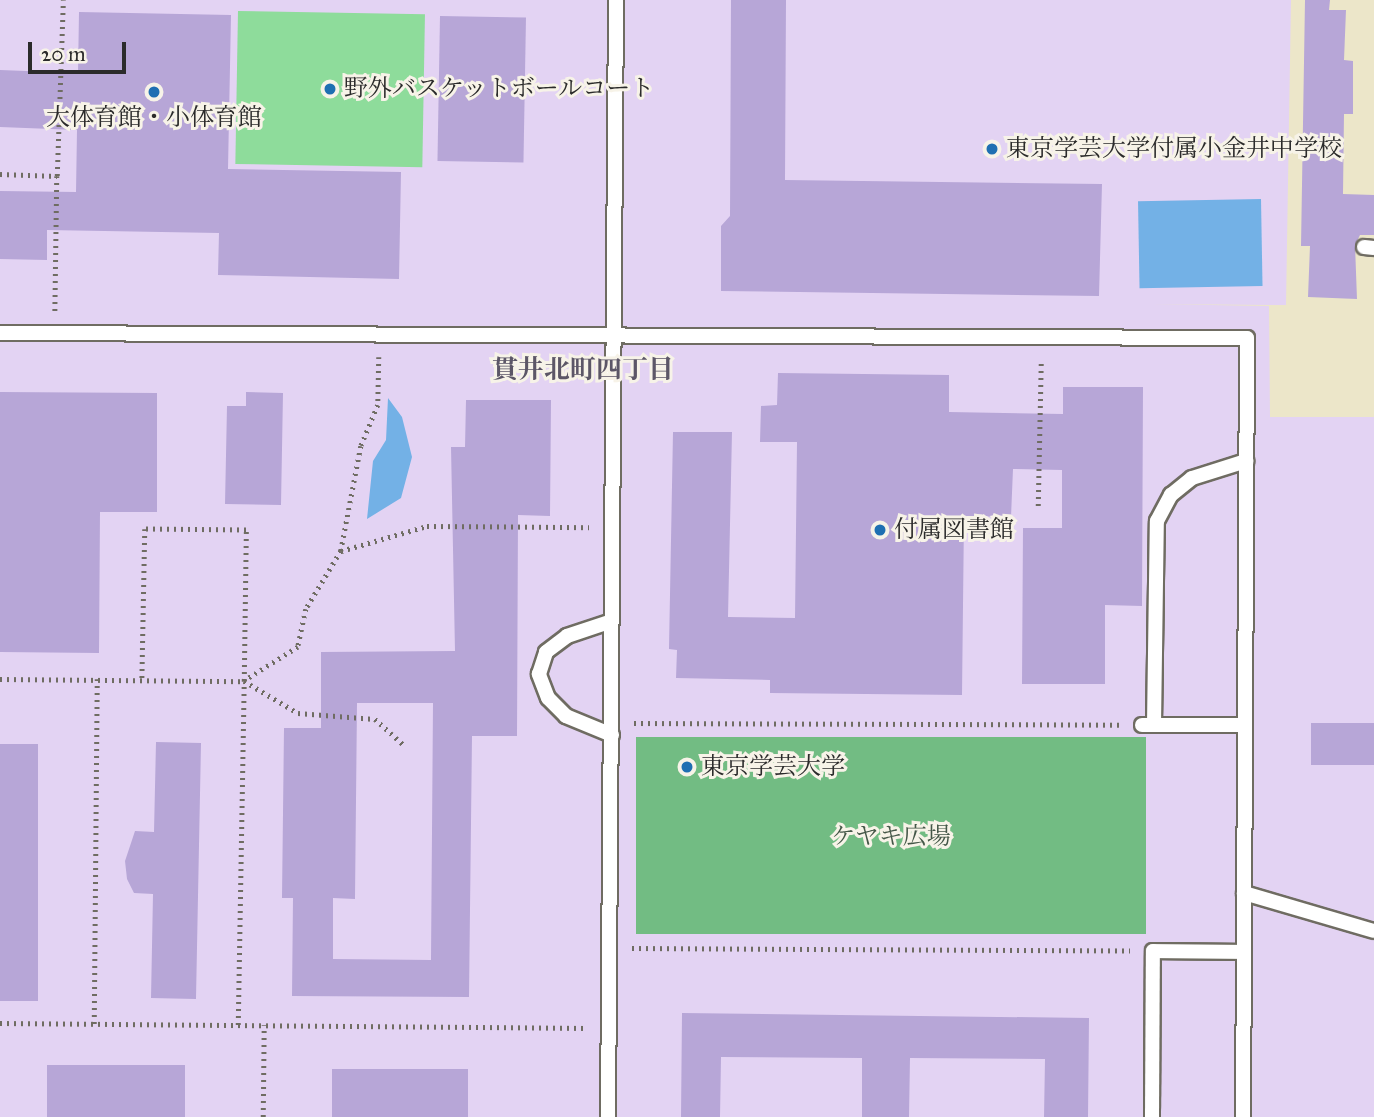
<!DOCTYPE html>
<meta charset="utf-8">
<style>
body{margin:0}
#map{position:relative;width:1374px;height:1117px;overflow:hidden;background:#ece6c9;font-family:"IM FELL Great Primer","Noto Serif JP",serif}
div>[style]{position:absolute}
.built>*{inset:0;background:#e3d3f3}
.green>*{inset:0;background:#8edc9b;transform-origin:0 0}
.forest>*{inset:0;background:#72bc83;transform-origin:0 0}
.water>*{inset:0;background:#73b1e6;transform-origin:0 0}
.building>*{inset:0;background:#b7a6d7;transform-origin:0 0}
.path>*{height:4.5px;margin-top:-2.25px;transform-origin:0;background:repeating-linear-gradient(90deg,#6f6c62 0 2px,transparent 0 7px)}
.roads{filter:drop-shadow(2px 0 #6f6c62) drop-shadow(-2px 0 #6f6c62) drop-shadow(0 2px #6f6c62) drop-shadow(0 -2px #6f6c62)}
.service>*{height:14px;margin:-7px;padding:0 7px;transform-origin:7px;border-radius:7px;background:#fff}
.dots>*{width:19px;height:19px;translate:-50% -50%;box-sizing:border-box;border:4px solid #f7f3e8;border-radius:50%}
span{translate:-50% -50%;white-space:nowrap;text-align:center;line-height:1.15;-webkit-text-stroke:6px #f7f3e8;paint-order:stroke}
.poi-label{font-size:24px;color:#2b2b2b}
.left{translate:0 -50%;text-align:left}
.park-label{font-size:24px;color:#445747}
.neighbourhood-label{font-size:26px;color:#5c5667;font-weight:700}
.scale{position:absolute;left:28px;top:42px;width:98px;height:32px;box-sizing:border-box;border:4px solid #2b2b2b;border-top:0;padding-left:9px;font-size:21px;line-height:24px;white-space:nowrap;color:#2b2b2b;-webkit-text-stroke:5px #f7f3e8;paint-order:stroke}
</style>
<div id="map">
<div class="built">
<div style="clip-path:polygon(0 0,1291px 0,1286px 305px,1152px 304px,1269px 306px,1270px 417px,1374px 417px,1374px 1117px,0 1117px)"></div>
</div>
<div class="green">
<div style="left:238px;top:11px;width:187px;height:153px;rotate:1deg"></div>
</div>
<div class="forest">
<div style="left:636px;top:737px;width:510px;height:197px"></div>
</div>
<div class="water">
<div style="left:1261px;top:199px;width:87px;height:123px;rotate:89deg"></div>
<div style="clip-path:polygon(388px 398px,402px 417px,412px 457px,401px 498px,367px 519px,373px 461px,386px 440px)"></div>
</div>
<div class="building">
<div style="clip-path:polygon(731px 0,786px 0,785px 180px,1102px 184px,1099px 296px,721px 291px,721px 226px,730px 216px)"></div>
<div style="clip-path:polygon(1305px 0,1330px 0,1329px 10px,1346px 10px,1344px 60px,1353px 61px,1353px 114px,1344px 114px,1343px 194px,1374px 195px,1374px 235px,1360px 235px,1355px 245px,1357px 299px,1308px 297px,1310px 246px,1301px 246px)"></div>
<div style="clip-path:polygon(79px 12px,231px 15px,228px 169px,401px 172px,399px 279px,218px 275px,219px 233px,47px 230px,47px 260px,0 259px,0 191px,76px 192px,77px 130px,0 127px,0 70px,78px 73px)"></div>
<div style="left:440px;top:16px;width:86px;height:145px;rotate:1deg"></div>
<div style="clip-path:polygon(778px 373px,949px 375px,949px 412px,1063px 414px,1063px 387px,1143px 387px,1142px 606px,1105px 605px,1105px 684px,1022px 684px,1023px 528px,1062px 528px,1062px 470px,1013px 469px,1011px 517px,964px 516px,962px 695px,770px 693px,770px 680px,676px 678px,677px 650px,669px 649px,673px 432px,732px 432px,728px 617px,795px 618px,797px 442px,760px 442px,761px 406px,777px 405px)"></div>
<div style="clip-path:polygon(0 392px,157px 393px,157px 512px,100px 512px,99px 653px,0 652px)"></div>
<div style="clip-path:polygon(246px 392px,283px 393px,281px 505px,225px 504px,227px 406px,246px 406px)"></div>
<div style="clip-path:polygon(evenodd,466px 400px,551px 400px,550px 516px,518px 515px,517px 736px,472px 736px,469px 997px,292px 996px,293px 898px,282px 898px,284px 728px,321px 728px,321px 652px,455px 651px,451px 447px,465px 447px,466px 400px,357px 703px,433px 703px,431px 960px,333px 959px,333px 898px,355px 899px,357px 703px)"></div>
<div style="left:1311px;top:723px;width:63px;height:42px"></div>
<div style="clip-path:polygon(156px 742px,201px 743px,196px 999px,151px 998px,153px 894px,134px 893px,127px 879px,125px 861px,135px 831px,154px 832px)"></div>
<div style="left:0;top:744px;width:38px;height:257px"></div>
<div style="clip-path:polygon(682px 1013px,1089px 1018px,1088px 1117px,1044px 1117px,1045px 1059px,910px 1058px,909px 1117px,862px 1117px,862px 1058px,721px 1057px,720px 1117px,681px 1117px)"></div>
<div style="left:47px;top:1065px;width:138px;height:52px"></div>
<div style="left:332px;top:1069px;width:136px;height:48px"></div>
</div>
<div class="path">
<div style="left:0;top:174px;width:57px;rotate:2deg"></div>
<div style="left:57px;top:176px;width:135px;rotate:90.8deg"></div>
<div style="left:57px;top:176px;width:176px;rotate:-88deg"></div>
<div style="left:379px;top:357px;width:48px;rotate:91.2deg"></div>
<div style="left:378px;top:405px;width:44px;rotate:112.5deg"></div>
<div style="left:361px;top:446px;width:107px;rotate:100.8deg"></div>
<div style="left:341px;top:551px;width:90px;rotate:-16.2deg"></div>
<div style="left:427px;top:526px;width:162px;rotate:0.4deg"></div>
<div style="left:1038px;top:506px;width:146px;rotate:-88.8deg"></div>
<div style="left:341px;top:551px;width:68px;rotate:121.1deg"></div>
<div style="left:306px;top:609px;width:39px;rotate:102deg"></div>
<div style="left:298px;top:647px;width:64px;rotate:147.8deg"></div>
<div style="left:244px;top:681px;width:63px;rotate:30.7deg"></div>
<div style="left:298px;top:713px;width:77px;rotate:4.5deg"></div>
<div style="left:375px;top:719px;width:38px;rotate:42deg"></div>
<div style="left:0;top:679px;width:244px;rotate:0.5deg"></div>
<div style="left:244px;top:681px;width:151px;rotate:-89.2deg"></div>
<div style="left:246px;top:530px;width:101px;rotate:-179.4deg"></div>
<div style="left:145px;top:529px;width:151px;rotate:91.1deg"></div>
<div style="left:634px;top:723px;width:488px;rotate:0.2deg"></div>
<div style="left:632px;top:948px;width:498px;rotate:0.3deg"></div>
<div style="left:0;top:1023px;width:587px;rotate:0.49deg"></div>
<div style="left:94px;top:1024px;width:345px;rotate:-89.5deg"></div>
<div style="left:238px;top:1025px;width:344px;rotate:-89deg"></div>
<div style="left:263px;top:1117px;width:92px;rotate:-89.4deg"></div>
</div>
<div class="roads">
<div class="service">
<div style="left:1364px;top:247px;width:10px;rotate:6deg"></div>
<div style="left:0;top:333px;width:1247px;rotate:0.23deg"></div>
<div style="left:1247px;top:338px;width:779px;rotate:90.29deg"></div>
<div style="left:1142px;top:725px;width:102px"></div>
<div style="left:1154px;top:725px;width:204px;rotate:-89.2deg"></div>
<div style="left:1157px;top:521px;width:30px;rotate:-62deg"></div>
<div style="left:1171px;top:495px;width:27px;rotate:-39deg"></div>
<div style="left:1192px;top:478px;width:57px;rotate:-17.5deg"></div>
<div style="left:612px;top:735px;width:50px;rotate:-157.6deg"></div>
<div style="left:566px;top:716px;width:25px;rotate:-135deg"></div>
<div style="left:548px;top:698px;width:26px;rotate:-111deg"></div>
<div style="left:539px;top:674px;width:23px;rotate:-72deg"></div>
<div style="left:546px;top:652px;width:26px;rotate:-37deg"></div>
<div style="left:567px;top:636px;width:47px;rotate:-18.4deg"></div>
<div style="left:1244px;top:893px;width:135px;rotate:16.3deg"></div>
<div style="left:608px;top:1117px;width:1117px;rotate:-89.59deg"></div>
<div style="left:1152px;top:1117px;width:166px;rotate:-89.7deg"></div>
<div style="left:1153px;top:951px;width:91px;rotate:0.6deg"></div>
</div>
</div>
<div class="dots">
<div style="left:330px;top:89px;background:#1f6fb2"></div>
<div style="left:154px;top:92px;background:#1f6fb2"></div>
<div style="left:992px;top:149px;background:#1f6fb2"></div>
<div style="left:880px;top:530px;background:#1f6fb2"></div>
<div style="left:687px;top:767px;background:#1f6fb2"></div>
</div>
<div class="poi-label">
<span class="left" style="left:344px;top:89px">野外バスケットボールコート</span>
<span style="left:154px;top:118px">大体育館・小体育館</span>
<span class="left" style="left:1006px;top:149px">東京学芸大学付属小金井中学校</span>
<span class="left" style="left:894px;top:530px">付属図書館</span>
<span class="left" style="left:701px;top:767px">東京学芸大学</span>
</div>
<div class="park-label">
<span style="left:891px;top:837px">ケヤキ広場</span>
</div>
<div class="neighbourhood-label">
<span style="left:583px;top:370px">貫井北町四丁目</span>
</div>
<div class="scale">20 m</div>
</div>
